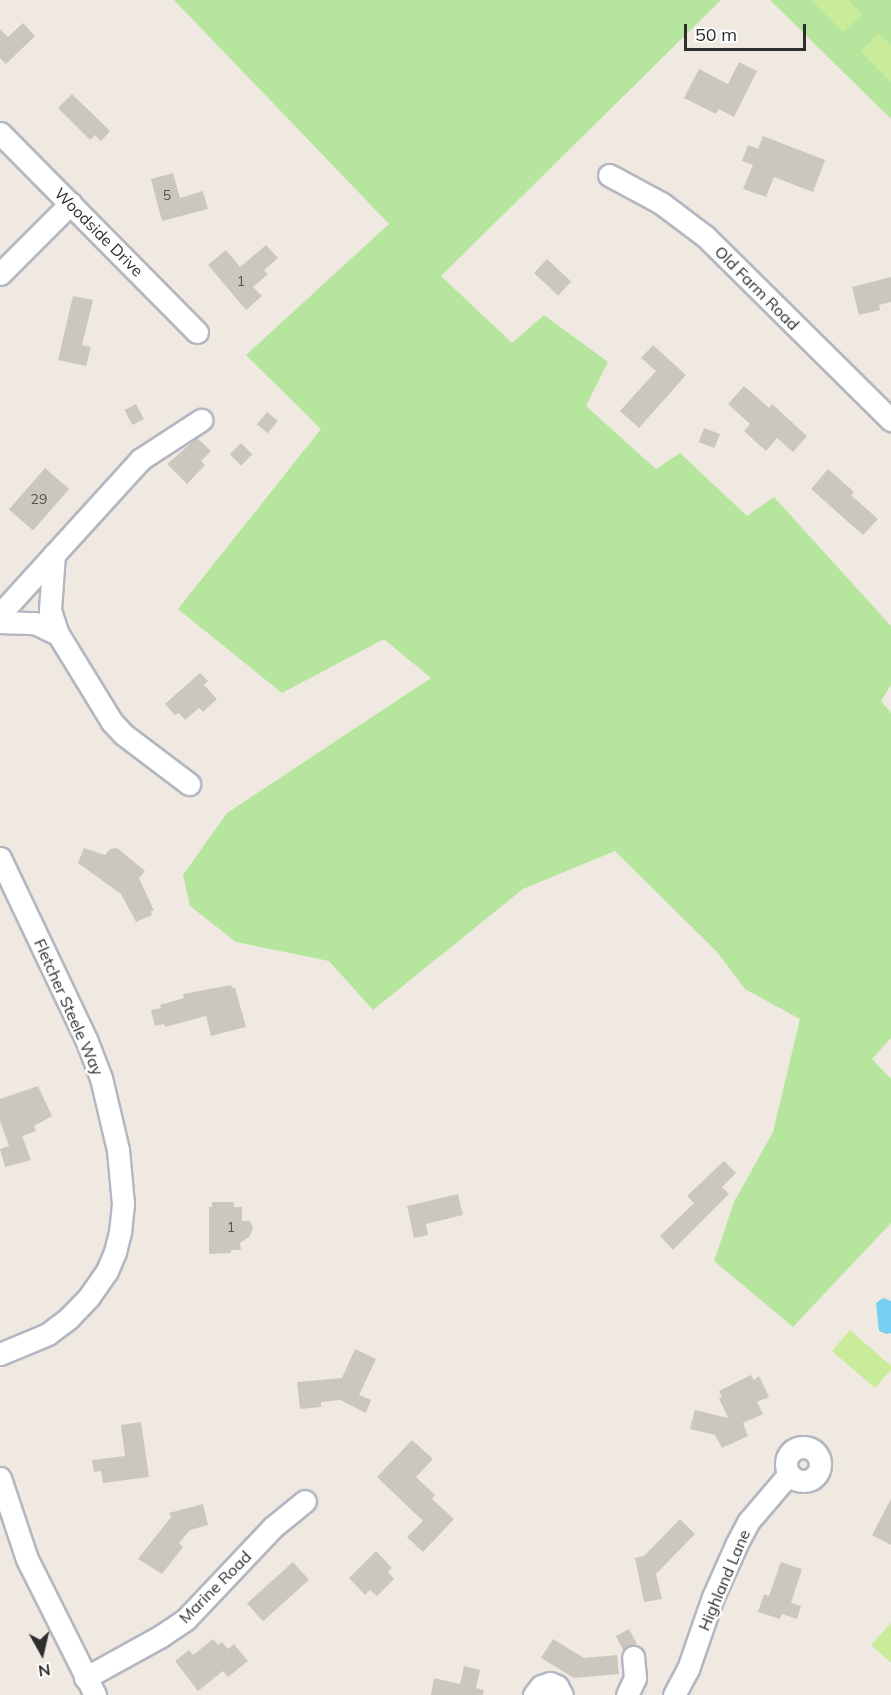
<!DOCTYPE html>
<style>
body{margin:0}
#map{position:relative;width:891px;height:1695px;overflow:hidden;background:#efe9e1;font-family:Mulish,sans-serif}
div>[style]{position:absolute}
.green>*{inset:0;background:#b6e59e}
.pitch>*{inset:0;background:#c9ec9a}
.water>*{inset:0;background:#75cff0}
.building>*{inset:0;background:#cbc7bf;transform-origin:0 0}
.roads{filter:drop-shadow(2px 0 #b4b7c1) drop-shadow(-2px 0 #b4b7c1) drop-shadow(0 2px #b4b7c1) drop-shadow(0 -2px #b4b7c1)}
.minor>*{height:21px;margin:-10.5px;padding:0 10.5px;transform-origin:10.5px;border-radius:10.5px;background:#fff}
.minor>.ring{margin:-10.5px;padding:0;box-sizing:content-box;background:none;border:21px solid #fff;border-radius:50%}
span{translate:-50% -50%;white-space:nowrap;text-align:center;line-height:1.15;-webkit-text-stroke:5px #fff;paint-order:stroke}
.number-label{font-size:14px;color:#555452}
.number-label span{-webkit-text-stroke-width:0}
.street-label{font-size:16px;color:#2e2e2e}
.north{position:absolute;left:12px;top:1623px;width:60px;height:60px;-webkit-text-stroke:4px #fff;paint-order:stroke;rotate:172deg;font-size:16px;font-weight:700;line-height:24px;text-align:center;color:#2e2e2e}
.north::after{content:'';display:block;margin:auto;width:21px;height:27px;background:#2e2e2e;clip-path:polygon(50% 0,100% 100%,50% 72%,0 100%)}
.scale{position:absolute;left:684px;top:24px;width:122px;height:27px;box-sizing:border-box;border:3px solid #2e2e2e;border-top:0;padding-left:8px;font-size:18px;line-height:21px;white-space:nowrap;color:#2e2e2e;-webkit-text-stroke:4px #fff;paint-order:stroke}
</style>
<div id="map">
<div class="green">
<div style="clip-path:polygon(174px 0,721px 0,441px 276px,512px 343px,544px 315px,608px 362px,586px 406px,656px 469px,680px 453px,747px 516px,774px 497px,891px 626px,891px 685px,881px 701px,891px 713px,891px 1038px,872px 1059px,891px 1079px,891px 1223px,793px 1327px,714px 1261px,734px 1202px,773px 1132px,800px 1019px,745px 989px,717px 952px,615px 851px,523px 889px,373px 1010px,329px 961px,236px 942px,190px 906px,183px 875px,227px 813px,431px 678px,384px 639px,282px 693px,178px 609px,321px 429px,246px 355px,389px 224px)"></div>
<div style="clip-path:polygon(770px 0,891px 0,891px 119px)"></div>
</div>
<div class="pitch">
<div style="clip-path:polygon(811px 0,848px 0,862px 14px,843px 32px)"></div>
<div style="clip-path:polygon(879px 33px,891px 45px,891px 82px,860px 51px)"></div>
<div style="clip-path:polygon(850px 1330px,891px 1366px,891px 1370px,875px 1388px,832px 1351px)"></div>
<div style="clip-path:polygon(891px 1623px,891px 1663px,871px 1645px)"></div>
</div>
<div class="water">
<div style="clip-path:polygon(883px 1298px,891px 1301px,891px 1333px,887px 1334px,879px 1331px,876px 1303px)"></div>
</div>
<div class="building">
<div style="clip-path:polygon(23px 23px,35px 36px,6px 64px,0 58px,0 29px,8px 37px)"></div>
<div style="clip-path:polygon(739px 62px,757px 71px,734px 117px,719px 109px,716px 114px,684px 98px,699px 69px,728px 84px)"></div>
<div style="clip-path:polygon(72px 94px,110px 131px,101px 141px,95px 135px,90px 140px,58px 108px)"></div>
<div style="clip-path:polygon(763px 136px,825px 160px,813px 192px,774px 177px,766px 197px,743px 189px,753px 165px,742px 161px,748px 145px,758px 149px)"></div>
<div style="clip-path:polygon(173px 173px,180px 198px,203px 191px,208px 209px,162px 221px,151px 179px)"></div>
<div style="clip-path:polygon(266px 245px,278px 258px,264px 270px,268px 274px,253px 287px,262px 296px,246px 310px,208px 265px,226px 250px,240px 267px)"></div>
<div style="left:547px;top:259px;width:33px;height:19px;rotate:43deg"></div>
<div style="clip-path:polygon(891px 277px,891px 302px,879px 305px,880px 310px,859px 315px,852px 287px)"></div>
<div style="clip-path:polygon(73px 296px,93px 300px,82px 345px,91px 347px,86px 366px,58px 360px)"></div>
<div style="clip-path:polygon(653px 345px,686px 375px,639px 428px,620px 411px,656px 371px,641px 358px)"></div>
<div style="clip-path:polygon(744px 386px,769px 408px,772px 404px,807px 436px,793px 452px,777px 438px,766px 451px,744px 431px,750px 424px,728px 404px)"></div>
<div style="left:136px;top:404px;width:17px;height:13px;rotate:62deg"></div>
<div style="left:267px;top:412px;width:14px;height:16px;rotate:39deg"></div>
<div style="left:704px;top:428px;width:17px;height:15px;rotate:21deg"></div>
<div style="clip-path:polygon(197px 438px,211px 451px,201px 461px,205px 465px,187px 484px,167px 464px)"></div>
<div style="left:241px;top:443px;width:16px;height:16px;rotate:45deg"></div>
<div style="left:45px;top:468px;width:32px;height:55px;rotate:41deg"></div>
<div style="clip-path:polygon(828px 469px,854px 492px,851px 495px,878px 519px,863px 535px,811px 489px)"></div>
<div style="clip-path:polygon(200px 673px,208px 681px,204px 685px,217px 699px,203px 712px,199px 708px,185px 720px,179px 713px,175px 715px,165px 704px)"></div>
<div style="clip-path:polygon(84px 848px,105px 855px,110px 849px,117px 848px,145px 871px,139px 878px,154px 911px,151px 911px,152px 915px,136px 922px,121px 894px,78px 863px)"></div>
<div style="clip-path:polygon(231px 985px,232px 988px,235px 988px,246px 1027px,211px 1036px,206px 1016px,165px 1027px,164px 1024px,155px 1026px,151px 1010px,161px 1008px,160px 1005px,184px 998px,183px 994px)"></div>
<div style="clip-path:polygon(38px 1086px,52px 1116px,34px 1126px,36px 1131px,22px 1136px,31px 1160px,5px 1167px,0 1149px,9px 1146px,0 1121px,0 1099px)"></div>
<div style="clip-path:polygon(724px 1161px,736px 1173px,722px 1187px,729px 1194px,673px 1250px,660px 1236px,694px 1203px,687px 1196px)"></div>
<div style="clip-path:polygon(458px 1194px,463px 1215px,426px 1224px,428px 1235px,414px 1238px,407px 1206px)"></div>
<div style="clip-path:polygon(212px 1202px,234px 1202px,234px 1207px,242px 1207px,242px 1221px,250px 1221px,253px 1228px,250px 1236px,240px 1243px,241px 1250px,231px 1250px,231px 1253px,209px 1254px,209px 1207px,212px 1207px)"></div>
<div style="clip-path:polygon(355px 1349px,376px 1359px,359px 1395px,371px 1400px,366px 1413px,340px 1400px,321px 1402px,321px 1407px,300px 1409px,297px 1382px,342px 1378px)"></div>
<div style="clip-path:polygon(751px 1375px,754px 1380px,759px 1376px,769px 1397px,757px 1402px,763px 1414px,743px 1423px,748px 1436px,722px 1448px,715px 1435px,690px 1429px,695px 1410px,728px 1418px,719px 1398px,722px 1397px,719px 1391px)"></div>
<div style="clip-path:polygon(141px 1422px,149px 1477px,103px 1483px,101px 1471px,94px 1472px,92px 1460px,125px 1456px,121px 1425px)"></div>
<div style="clip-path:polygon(412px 1440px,433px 1459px,416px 1477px,435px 1495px,432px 1499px,454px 1519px,423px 1552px,407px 1537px,423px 1521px,377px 1477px)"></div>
<div style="clip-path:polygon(891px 1499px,891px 1545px,872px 1535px)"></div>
<div style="clip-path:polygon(203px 1504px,208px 1525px,190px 1530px,179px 1543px,183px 1547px,162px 1574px,138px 1559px,171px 1517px,169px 1513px)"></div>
<div style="clip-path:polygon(680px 1519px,695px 1534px,656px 1574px,662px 1599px,644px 1602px,635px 1558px,644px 1556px)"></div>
<div style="clip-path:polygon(376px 1551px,392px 1568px,388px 1572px,394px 1579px,377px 1596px,370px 1590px,365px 1595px,349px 1578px)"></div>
<div style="left:293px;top:1562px;width:24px;height:62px;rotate:48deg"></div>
<div style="clip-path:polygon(781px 1562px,802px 1569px,791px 1603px,801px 1606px,797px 1619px,782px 1614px,780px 1619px,758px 1612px,764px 1594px,769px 1596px)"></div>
<div style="left:629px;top:1629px;width:17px;height:15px;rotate:62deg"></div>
<div style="clip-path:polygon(213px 1639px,218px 1645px,222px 1642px,228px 1649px,234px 1644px,248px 1661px,228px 1677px,223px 1671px,198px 1691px,175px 1661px,189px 1650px,193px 1655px)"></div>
<div style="clip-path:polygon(553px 1639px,584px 1658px,617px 1655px,619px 1674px,574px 1678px,541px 1658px)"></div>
<div style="clip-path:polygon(464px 1666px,480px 1670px,476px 1688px,484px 1690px,483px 1695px,431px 1695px,434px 1678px,460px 1684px)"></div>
</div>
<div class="roads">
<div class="minor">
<div style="left:0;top:133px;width:280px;rotate:45.3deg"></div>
<div style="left:609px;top:175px;width:59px;rotate:28.3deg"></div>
<div style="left:661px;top:203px;width:55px;rotate:36.9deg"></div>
<div style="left:705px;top:236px;width:262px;rotate:44.7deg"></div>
<div style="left:0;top:274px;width:100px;rotate:-45deg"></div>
<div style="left:54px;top:554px;width:56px;rotate:94.1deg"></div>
<div style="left:50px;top:610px;width:25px;rotate:72deg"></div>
<div style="left:58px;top:634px;width:103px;rotate:58.5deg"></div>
<div style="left:112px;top:722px;width:16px;rotate:47deg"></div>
<div style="left:123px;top:734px;width:83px;rotate:37.1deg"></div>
<div style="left:0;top:614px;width:210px;rotate:-47.7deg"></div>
<div style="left:141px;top:459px;width:72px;rotate:-33deg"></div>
<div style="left:0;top:622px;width:35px;rotate:2deg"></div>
<div style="left:35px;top:623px;width:25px;rotate:26deg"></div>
<div style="left:0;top:858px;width:200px;rotate:64.6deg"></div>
<div style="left:86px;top:1039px;width:42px;rotate:69deg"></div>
<div style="left:101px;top:1078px;width:74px;rotate:76.7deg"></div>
<div style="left:118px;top:1150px;width:54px;rotate:84.7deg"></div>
<div style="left:123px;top:1204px;width:28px;rotate:96deg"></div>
<div style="left:120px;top:1232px;width:21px;rotate:104deg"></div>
<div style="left:115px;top:1252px;width:21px;rotate:113deg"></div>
<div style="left:107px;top:1271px;width:32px;rotate:125deg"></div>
<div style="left:89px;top:1297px;width:29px;rotate:134deg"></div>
<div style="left:69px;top:1318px;width:26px;rotate:143deg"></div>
<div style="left:48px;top:1334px;width:52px;rotate:157.4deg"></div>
<div class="ring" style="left:786px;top:1447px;width:13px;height:13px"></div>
<div style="left:0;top:1478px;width:85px;rotate:71.6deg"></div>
<div style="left:27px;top:1559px;width:152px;rotate:63.4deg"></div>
<div style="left:85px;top:1678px;width:87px;rotate:-28.9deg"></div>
<div style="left:161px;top:1636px;width:30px;rotate:-34deg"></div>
<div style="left:186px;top:1619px;width:127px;rotate:-46.6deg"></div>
<div style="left:273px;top:1527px;width:41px;rotate:-39.1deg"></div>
<div style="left:534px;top:1695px;width:11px;rotate:-52deg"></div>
<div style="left:541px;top:1686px;width:9px;rotate:-18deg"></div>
<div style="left:550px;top:1683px;width:8px;rotate:23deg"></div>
<div style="left:557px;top:1686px;width:10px;rotate:61deg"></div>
<div style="left:627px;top:1695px;width:19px;rotate:-65deg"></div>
<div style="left:635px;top:1678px;width:21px;rotate:-95deg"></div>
<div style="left:674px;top:1695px;width:30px;rotate:-62deg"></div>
<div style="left:688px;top:1669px;width:76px;rotate:-70.9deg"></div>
<div style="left:713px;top:1597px;width:57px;rotate:-66.1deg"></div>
<div style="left:736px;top:1545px;width:26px;rotate:-62deg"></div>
<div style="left:748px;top:1522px;width:63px;rotate:-49.5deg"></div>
</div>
</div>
<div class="number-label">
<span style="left:167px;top:195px">5</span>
<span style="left:241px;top:281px">1</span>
<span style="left:39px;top:499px">29</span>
<span style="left:231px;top:1227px">1</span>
</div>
<div class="street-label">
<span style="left:99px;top:232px;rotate:45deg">Woodside Drive</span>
<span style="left:757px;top:288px;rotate:45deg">Old Farm Road</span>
<span style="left:69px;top:1007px;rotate:66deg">Fletcher Steele Way</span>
<span style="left:724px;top:1580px;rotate:-67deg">Highland Lane</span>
<span style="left:215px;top:1587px;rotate:-45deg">Marine Road</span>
</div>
<div class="north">N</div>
<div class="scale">50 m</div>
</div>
